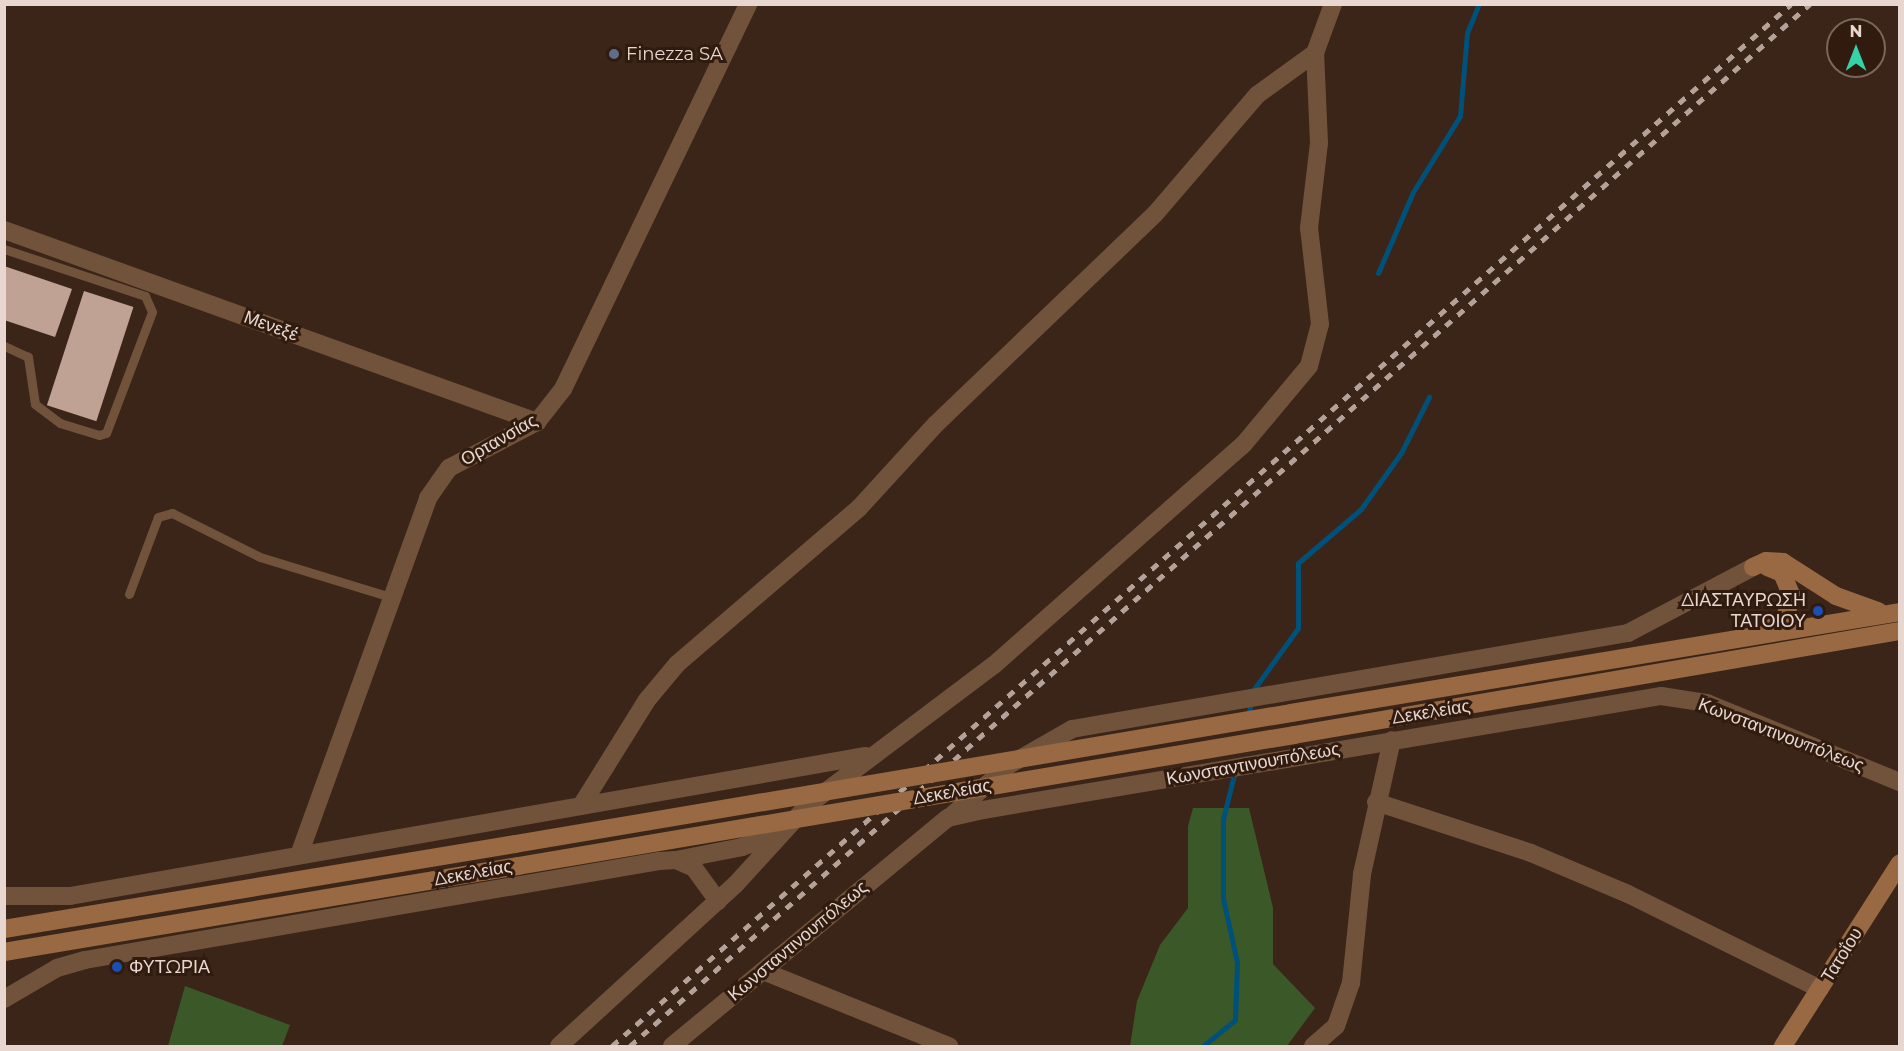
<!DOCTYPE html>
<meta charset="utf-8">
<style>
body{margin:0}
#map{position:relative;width:1904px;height:1051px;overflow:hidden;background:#3b2518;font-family:Montserrat,sans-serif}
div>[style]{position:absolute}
.green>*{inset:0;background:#3b5828}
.stream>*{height:5px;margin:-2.5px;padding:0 2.5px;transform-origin:2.5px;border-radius:2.5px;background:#00517a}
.building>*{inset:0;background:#bfa293;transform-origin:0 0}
.lane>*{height:9px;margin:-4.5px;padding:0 4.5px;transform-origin:4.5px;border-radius:4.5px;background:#71533c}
.street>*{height:18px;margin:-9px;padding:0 9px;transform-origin:9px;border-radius:9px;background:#71533c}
.secondary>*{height:18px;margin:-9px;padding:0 9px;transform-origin:9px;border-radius:9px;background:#986942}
.rail>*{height:4.5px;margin-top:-2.25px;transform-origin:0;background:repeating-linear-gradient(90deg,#b4a29a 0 8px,transparent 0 16px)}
.secondary-bridge>*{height:18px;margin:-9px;padding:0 9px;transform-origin:9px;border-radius:9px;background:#986942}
.dots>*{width:16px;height:16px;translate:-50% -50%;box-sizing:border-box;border:3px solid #311b0f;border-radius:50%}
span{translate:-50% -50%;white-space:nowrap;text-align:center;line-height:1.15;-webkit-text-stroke:6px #311b0f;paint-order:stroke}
.poi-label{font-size:18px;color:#e7d7d0}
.left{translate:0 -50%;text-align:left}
.right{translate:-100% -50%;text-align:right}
.street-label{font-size:18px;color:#e7d7d0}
.frame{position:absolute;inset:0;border:6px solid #e7d7d0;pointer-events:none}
.north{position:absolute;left:1826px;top:18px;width:60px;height:60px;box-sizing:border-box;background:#311b0f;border:2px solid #7a665c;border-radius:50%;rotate:0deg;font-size:16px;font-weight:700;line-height:24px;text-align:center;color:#e7d7d0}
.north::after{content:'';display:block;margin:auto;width:21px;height:27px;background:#34d4a8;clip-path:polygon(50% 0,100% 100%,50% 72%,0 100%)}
</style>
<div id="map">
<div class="green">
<div style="clip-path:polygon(1193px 808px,1249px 808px,1273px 908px,1273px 964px,1315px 1008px,1287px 1046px,1130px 1046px,1137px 1001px,1160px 945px,1188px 908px,1188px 826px)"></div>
<div style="clip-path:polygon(185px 986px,290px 1025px,282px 1046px,168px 1046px)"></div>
</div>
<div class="stream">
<div style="left:1378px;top:273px;width:88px;rotate:-66.6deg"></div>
<div style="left:1413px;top:192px;width:89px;rotate:-58.3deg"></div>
<div style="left:1460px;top:116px;width:83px;rotate:-85.2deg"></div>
<div style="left:1467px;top:33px;width:31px;rotate:-68deg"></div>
<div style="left:1248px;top:716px;width:28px;rotate:-77deg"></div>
<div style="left:1254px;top:689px;width:75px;rotate:-54.2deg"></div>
<div style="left:1298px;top:628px;width:65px;rotate:-90deg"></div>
<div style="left:1298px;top:563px;width:83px;rotate:-40.6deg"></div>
<div style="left:1361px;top:509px;width:69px;rotate:-54.5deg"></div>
<div style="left:1401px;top:453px;width:63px;rotate:-63.4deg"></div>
<div style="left:1203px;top:1046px;width:41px;rotate:-39.1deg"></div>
<div style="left:1235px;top:1020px;width:58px;rotate:-88deg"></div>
<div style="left:1237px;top:962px;width:65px;rotate:-102.5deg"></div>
<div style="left:1223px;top:899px;width:80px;rotate:-90deg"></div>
<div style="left:1223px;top:819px;width:49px;rotate:-76deg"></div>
</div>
<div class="building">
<div style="clip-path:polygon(4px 266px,72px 289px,55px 337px,4px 320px)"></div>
<div style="left:84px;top:291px;width:52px;height:120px;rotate:18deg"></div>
</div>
<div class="lane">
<div style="left:4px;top:249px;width:149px;rotate:18.4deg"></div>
<div style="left:145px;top:296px;width:17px;rotate:66deg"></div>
<div style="left:152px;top:312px;width:129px;rotate:110.8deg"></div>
<div style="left:106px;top:433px;width:7px;rotate:164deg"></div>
<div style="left:99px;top:435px;width:41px;rotate:-162.9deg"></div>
<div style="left:60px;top:423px;width:31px;rotate:-143deg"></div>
<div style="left:35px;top:404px;width:48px;rotate:-98.5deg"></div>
<div style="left:28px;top:357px;width:26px;rotate:-155deg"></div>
<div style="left:129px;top:594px;width:82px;rotate:-69.4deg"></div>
<div style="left:158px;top:517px;width:15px;rotate:-16deg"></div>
<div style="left:172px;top:513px;width:98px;rotate:26.6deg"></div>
<div style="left:260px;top:557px;width:140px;rotate:17deg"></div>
</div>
<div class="street">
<div style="left:4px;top:230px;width:567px;rotate:19.81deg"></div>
<div style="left:1376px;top:802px;width:163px;rotate:18.2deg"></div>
<div style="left:1531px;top:853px;width:105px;rotate:22.9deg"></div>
<div style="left:1628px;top:894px;width:214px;rotate:26.3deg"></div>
<div style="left:581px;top:806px;width:125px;rotate:-58.1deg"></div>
<div style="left:647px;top:700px;width:47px;rotate:-50.2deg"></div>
<div style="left:677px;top:664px;width:240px;rotate:-40.6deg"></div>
<div style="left:859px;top:508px;width:114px;rotate:-47.5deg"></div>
<div style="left:936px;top:424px;width:303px;rotate:-43.8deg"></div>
<div style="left:1155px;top:214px;width:157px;rotate:-49.4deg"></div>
<div style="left:1257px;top:95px;width:72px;rotate:-35.9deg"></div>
<div style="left:950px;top:817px;width:79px;rotate:-41.4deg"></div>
<div style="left:1009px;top:765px;width:73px;rotate:-29.7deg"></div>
<div style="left:1072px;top:729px;width:564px;rotate:-9.8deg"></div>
<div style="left:1628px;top:633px;width:141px;rotate:-27.8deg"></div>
<div style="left:299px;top:855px;width:380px;rotate:-70.1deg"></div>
<div style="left:428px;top:498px;width:37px;rotate:-55deg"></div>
<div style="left:449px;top:468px;width:99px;rotate:-27.6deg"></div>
<div style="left:537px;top:422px;width:42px;rotate:-51.8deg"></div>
<div style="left:563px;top:389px;width:427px;rotate:-64.3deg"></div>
<div style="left:676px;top:860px;width:67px;rotate:-11.1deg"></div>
<div style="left:742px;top:847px;width:41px;rotate:-19.7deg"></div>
<div style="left:4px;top:896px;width:66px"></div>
<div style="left:70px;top:896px;width:808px;rotate:-9.98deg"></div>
<div style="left:763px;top:971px;width:201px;rotate:22deg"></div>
<div style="left:4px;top:999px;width:61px;rotate:-30.3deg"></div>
<div style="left:57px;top:968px;width:29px;rotate:-16deg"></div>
<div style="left:85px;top:960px;width:582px;rotate:-9.79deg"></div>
<div style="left:659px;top:861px;width:17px;rotate:-3deg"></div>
<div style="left:676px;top:860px;width:20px;rotate:24deg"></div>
<div style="left:694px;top:868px;width:41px;rotate:54deg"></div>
<div style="left:559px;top:1046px;width:239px;rotate:-42.5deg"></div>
<div style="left:735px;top:885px;width:108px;rotate:-47.6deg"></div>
<div style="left:808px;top:805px;width:233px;rotate:-37deg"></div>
<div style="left:994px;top:665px;width:332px;rotate:-41.5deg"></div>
<div style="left:1243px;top:445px;width:103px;rotate:-50.1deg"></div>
<div style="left:1309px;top:366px;width:43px;rotate:-75.3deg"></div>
<div style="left:1320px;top:324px;width:97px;rotate:-96.5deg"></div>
<div style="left:1309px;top:228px;width:86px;rotate:-83.3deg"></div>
<div style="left:1319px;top:143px;width:90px;rotate:-92.5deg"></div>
<div style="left:1315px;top:53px;width:52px;rotate:-69.8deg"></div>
<div style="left:672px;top:1046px;width:358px;rotate:-39.6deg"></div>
<div style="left:948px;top:818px;width:36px;rotate:-13deg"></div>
<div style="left:983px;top:810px;width:688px;rotate:-9.54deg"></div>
<div style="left:1661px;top:696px;width:47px;rotate:8.7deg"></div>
<div style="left:1707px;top:703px;width:209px;rotate:22.3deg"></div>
<div style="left:1313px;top:1046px;width:30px;rotate:-41deg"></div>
<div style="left:1336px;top:1026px;width:46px;rotate:-70.8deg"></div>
<div style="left:1351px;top:983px;width:110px;rotate:-84.2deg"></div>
<div style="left:1362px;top:874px;width:137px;rotate:-77.4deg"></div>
</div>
<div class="secondary">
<div style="left:1753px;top:567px;width:14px;rotate:-25deg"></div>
<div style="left:1766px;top:561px;width:17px;rotate:3deg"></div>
<div style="left:1783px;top:562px;width:63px;rotate:32.7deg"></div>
<div style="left:1836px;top:596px;width:45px;rotate:19.7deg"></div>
<div style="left:1767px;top:567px;width:16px;rotate:22deg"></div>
<div style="left:1782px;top:573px;width:25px;rotate:67deg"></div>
<div style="left:1792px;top:596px;width:23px;rotate:108deg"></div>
<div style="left:1785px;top:618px;width:20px;rotate:143deg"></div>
<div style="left:1291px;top:713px;width:617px;rotate:-9.42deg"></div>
<div style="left:1294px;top:735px;width:615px;rotate:-9.74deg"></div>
<div style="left:4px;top:929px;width:518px;rotate:-9.44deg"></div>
<div style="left:4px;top:952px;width:521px;rotate:-9.5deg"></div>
<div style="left:1783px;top:1046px;width:217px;rotate:-57.4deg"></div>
</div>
<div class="rail">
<div style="left:612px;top:1046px;width:1573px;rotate:-41.47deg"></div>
<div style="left:630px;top:1046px;width:1574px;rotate:-41.45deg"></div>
</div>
<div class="secondary-bridge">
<div style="left:515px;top:844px;width:787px;rotate:-9.58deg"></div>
<div style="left:518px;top:866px;width:787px;rotate:-9.58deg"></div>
</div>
<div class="dots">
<div style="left:614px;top:54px;background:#5c6f8a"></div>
<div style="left:1818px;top:611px;background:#1a4fb4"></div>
<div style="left:117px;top:967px;background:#1a4fb4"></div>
</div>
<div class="poi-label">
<span class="left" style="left:626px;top:54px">Finezza SA</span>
<span class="right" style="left:1806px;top:611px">ΔΙΑΣΤΑΥΡΩΣΗ<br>ΤΑΤΟΙΟΥ</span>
<span class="left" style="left:129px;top:967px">ΦΥΤΩΡΙΑ</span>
</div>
<div class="street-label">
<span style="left:271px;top:326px;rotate:20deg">Μενεξέ</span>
<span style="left:499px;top:440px;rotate:-30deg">Ορτανσίας</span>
<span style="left:1431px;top:712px;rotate:-9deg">Δεκελείας</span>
<span style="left:1781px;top:735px;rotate:21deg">Κωνσταντινουπόλεως</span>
<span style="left:1253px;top:764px;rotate:-10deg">Κωνσταντινουπόλεως</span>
<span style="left:952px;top:792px;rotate:-10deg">Δεκελείας</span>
<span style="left:473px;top:873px;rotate:-10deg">Δεκελείας</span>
<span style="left:798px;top:941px;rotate:-40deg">Κωνσταντινουπόλεως</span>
<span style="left:1842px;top:955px;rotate:-58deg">Τατοΐου</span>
</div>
<div class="frame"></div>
<div class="north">N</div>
</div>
